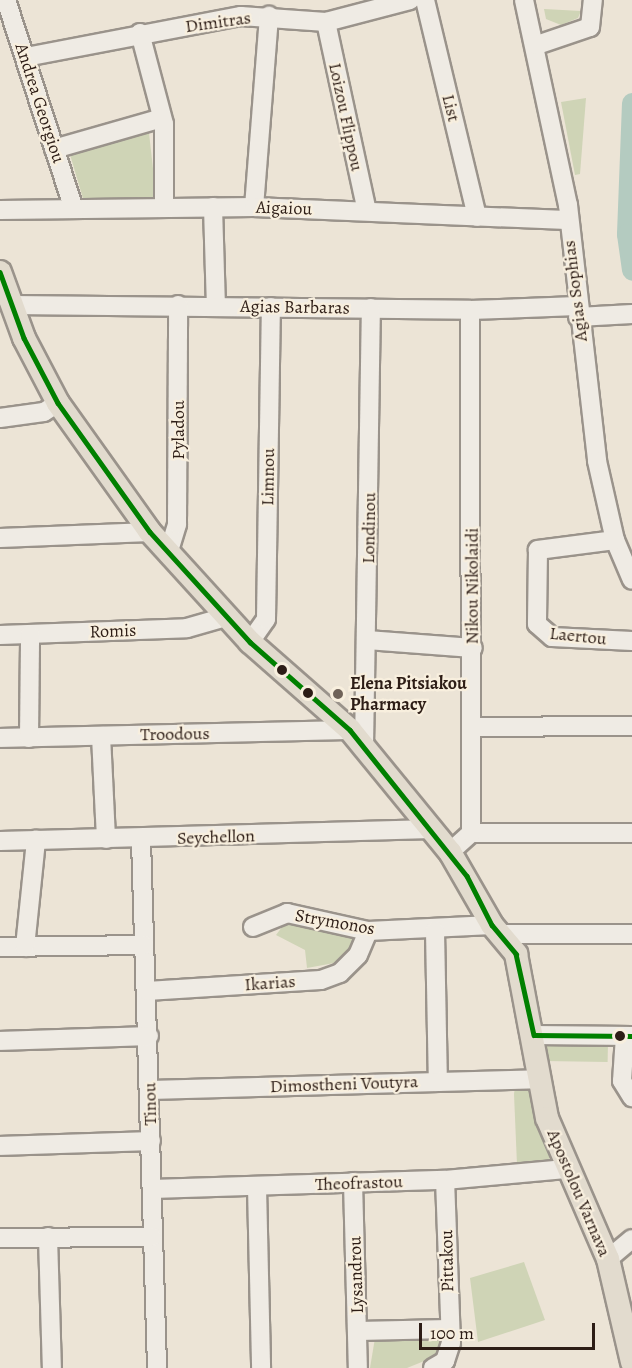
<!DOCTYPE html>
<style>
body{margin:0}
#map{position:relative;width:632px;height:1368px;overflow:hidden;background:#ece4d6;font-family:Alegreya,serif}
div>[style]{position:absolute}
.green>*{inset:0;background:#cfd4b6;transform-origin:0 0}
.river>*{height:21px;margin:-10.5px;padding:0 10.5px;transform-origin:10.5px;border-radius:10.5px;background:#b4cbc0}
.roads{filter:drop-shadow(2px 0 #9a938b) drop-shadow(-2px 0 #9a938b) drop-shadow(0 2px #9a938b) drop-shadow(0 -2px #9a938b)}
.minor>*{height:18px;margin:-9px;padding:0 9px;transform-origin:9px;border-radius:9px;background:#efebe4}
.major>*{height:22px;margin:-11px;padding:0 11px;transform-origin:11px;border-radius:11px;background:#e2dbce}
.bus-1>*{height:4.5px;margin:-2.25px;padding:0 2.25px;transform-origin:2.25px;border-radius:2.25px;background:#008000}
.dots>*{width:16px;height:16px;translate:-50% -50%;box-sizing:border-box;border:3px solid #f8efde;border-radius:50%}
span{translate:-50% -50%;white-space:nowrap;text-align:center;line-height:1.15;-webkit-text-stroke:4.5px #f8efde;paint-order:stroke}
.street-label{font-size:18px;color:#2d1d16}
.poi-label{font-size:18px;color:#2d1d16;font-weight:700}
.left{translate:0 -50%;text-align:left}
.scale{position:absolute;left:419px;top:1323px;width:176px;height:27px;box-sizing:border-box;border:3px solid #2d1d16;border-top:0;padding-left:8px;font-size:18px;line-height:21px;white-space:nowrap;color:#2d1d16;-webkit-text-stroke:4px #f8efde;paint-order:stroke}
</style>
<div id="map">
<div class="green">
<div style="clip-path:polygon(544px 9px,581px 11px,578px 18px,561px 25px,546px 19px)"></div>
<div style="clip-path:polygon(586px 98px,580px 174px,575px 175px,561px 102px)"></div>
<div style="clip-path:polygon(149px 133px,157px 204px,84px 202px,69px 151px)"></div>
<div style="clip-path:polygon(288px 919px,353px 931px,358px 945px,345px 961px,307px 968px,305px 950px,276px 935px)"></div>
<div style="left:544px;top:1040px;width:64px;height:21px;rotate:1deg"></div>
<div style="clip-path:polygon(527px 1085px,551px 1157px,542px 1165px,517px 1165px,514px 1094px,515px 1087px)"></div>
<div style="clip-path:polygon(524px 1262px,545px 1320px,478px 1342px,470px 1278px)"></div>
<div style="clip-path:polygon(445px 1335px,444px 1353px,407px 1368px,370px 1368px,375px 1338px)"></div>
</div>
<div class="river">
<div style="left:632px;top:103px;width:131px;rotate:92.2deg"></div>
<div style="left:627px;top:234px;width:36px;rotate:82deg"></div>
</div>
<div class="roads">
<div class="minor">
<div style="left:6px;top:0;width:217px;rotate:72deg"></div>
<div style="left:425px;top:0;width:223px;rotate:76.5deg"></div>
<div style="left:524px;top:0;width:210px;rotate:77.9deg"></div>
<div style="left:568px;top:205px;width:258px;rotate:83.5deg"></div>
<div style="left:597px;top:461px;width:81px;rotate:77.2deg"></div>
<div style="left:615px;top:540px;width:43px;rotate:67deg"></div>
<div style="left:326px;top:22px;width:193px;rotate:77.8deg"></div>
<div style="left:140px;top:33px;width:94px;rotate:75.2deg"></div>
<div style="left:164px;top:124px;width:83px;rotate:90deg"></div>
<div style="left:537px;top:45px;width:56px;rotate:-18.8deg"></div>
<div style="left:590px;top:27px;width:27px;rotate:-84deg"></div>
<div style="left:26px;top:57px;width:219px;rotate:-10.8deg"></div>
<div style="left:241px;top:16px;width:85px;rotate:4deg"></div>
<div style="left:326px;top:22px;width:87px;rotate:-14.7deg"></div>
<div style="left:54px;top:149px;width:112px;rotate:-16deg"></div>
<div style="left:213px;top:207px;width:99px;rotate:88.3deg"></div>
<div style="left:254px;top:207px;width:192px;rotate:-85.5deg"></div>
<div style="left:0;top:210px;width:254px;rotate:-0.7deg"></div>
<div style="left:254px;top:207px;width:313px;rotate:2.4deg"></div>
<div style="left:12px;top:305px;width:458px;rotate:0.6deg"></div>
<div style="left:470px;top:310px;width:107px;rotate:-2.1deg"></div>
<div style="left:578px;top:317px;width:54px;rotate:-3.2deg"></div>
<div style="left:0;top:418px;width:44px;rotate:-7.8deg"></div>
<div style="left:44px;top:412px;width:17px;rotate:-33deg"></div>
<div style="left:0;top:538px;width:150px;rotate:-2.3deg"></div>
<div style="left:615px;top:540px;width:78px;rotate:172.6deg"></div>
<div style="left:538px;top:550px;width:74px;rotate:90.8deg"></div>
<div style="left:537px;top:624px;width:20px;rotate:41deg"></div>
<div style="left:552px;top:637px;width:80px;rotate:2.9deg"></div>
<div style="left:168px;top:554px;width:31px;rotate:-73deg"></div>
<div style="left:177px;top:524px;width:219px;rotate:-89.7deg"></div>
<div style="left:0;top:635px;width:187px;rotate:-2.1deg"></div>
<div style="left:187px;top:628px;width:40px;rotate:-16deg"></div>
<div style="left:367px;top:640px;width:106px;rotate:4.3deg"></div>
<div style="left:250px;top:642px;width:28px;rotate:-55deg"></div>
<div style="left:266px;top:619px;width:312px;rotate:-89.1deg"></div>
<div style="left:472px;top:727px;width:160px;rotate:-0.4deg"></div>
<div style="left:101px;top:736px;width:103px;rotate:87.2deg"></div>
<div style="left:0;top:738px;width:350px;rotate:-1.3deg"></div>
<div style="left:29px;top:738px;width:103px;rotate:-89.4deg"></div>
<div style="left:364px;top:747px;width:439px;rotate:-89.1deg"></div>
<div style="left:471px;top:833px;width:161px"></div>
<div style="left:141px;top:840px;width:528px;rotate:88.26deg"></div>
<div style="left:0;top:841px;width:432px;rotate:-1.6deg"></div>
<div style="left:450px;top:852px;width:28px;rotate:-42deg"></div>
<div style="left:471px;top:833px;width:523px;rotate:-90.11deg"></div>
<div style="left:253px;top:927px;width:37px;rotate:-22deg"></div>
<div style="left:287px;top:913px;width:83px;rotate:12.5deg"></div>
<div style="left:368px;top:931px;width:124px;rotate:-2.8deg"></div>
<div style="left:435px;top:931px;width:151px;rotate:88.9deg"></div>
<div style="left:498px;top:934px;width:134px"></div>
<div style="left:0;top:947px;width:144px;rotate:-0.8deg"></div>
<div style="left:25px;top:947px;width:108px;rotate:-84.1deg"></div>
<div style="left:147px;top:991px;width:174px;rotate:-3.6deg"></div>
<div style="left:321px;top:980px;width:20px;rotate:-20deg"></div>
<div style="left:340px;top:973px;width:25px;rotate:-45deg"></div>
<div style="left:358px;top:955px;width:26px;rotate:-67deg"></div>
<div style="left:534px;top:1035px;width:98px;rotate:0.6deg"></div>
<div style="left:625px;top:1036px;width:45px;rotate:93.8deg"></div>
<div style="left:622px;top:1081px;width:19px;rotate:58deg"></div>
<div style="left:0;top:1041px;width:149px;rotate:-1.9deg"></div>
<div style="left:150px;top:1090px;width:388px;rotate:-1.6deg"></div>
<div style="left:0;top:1146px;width:151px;rotate:-1.9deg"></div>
<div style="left:353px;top:1182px;width:186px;rotate:88.5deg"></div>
<div style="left:257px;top:1187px;width:181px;rotate:88.7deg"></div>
<div style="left:152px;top:1189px;width:293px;rotate:-1.8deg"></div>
<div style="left:445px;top:1180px;width:121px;rotate:-5.2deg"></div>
<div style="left:48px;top:1237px;width:131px;rotate:88.3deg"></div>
<div style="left:0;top:1238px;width:152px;rotate:-0.4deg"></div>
<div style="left:608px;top:1259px;width:31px;rotate:-40deg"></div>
<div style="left:358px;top:1331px;width:90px;rotate:-1.3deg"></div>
<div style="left:433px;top:1368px;width:14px;rotate:-30deg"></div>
<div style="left:445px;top:1361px;width:19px;rotate:-72deg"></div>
<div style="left:451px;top:1343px;width:163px;rotate:-92.1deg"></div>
</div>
<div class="major">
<div style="left:0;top:272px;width:70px;rotate:70deg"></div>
<div style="left:24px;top:338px;width:73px;rotate:62.4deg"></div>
<div style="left:58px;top:403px;width:158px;rotate:54.5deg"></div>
<div style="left:150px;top:532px;width:149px;rotate:47.7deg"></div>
<div style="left:250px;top:642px;width:133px;rotate:41.3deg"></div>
<div style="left:350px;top:730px;width:158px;rotate:50.7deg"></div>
<div style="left:450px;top:852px;width:84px;rotate:60.1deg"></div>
<div style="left:492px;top:925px;width:38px;rotate:50deg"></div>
<div style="left:516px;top:954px;width:167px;rotate:79.3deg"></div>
<div style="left:547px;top:1118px;width:154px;rotate:66.6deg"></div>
<div style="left:608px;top:1259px;width:106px;rotate:76.9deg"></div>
</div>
</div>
<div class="bus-1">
<div style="left:0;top:272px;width:70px;rotate:70deg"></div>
<div style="left:24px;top:338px;width:73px;rotate:62.4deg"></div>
<div style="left:58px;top:403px;width:158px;rotate:54.5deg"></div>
<div style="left:150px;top:532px;width:149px;rotate:47.7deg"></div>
<div style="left:250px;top:642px;width:133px;rotate:41.3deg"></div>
<div style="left:350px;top:730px;width:187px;rotate:51.3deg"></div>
<div style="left:467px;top:876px;width:55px;rotate:63deg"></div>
<div style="left:492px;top:925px;width:38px;rotate:50deg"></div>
<div style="left:516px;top:954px;width:83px;rotate:77.5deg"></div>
<div style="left:534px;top:1035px;width:98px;rotate:0.6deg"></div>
</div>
<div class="dots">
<div style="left:282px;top:670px;background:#2d1d16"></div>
<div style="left:308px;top:693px;background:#2d1d16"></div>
<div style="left:338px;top:694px;background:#706359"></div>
<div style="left:620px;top:1036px;background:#2d1d16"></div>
</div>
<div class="street-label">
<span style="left:218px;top:22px;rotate:-8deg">Dimitras</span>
<span style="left:40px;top:103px;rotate:72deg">Andrea Georgiou</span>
<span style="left:451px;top:108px;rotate:76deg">List</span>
<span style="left:346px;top:117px;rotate:78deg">Loizou Flippou</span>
<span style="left:284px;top:208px;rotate:2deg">Aigaiou</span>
<span style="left:575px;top:291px;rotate:-97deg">Agias Sophias</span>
<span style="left:295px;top:307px;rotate:1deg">Agias Barbaras</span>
<span style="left:178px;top:430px;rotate:-90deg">Pyladou</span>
<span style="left:268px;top:477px;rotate:-89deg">Limnou</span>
<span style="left:369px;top:528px;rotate:-89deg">Londinou</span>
<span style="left:472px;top:586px;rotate:-90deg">Nikou Nikolaidi</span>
<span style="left:113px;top:631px;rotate:-2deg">Romis</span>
<span style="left:578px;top:636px;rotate:6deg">Laertou</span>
<span style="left:175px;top:734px;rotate:-1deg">Troodous</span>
<span style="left:216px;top:837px;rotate:-2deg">Seychellon</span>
<span style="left:335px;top:922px;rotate:10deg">Strymonos</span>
<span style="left:270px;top:983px;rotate:-4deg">Ikarias</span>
<span style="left:344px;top:1084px;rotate:-2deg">Dimostheni Voutyra</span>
<span style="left:150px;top:1104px;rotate:-91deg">Tinou</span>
<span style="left:359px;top:1183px;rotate:-2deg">Theofrastou</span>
<span style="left:579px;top:1193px;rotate:67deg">Apostolou Varnava</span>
<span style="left:447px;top:1261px;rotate:-91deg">Pittakou</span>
<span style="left:356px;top:1275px;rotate:-92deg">Lysandrou</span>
</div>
<div class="poi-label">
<span class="left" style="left:350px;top:694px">Elena Pitsiakou<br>Pharmacy</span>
</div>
<div class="scale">100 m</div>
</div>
